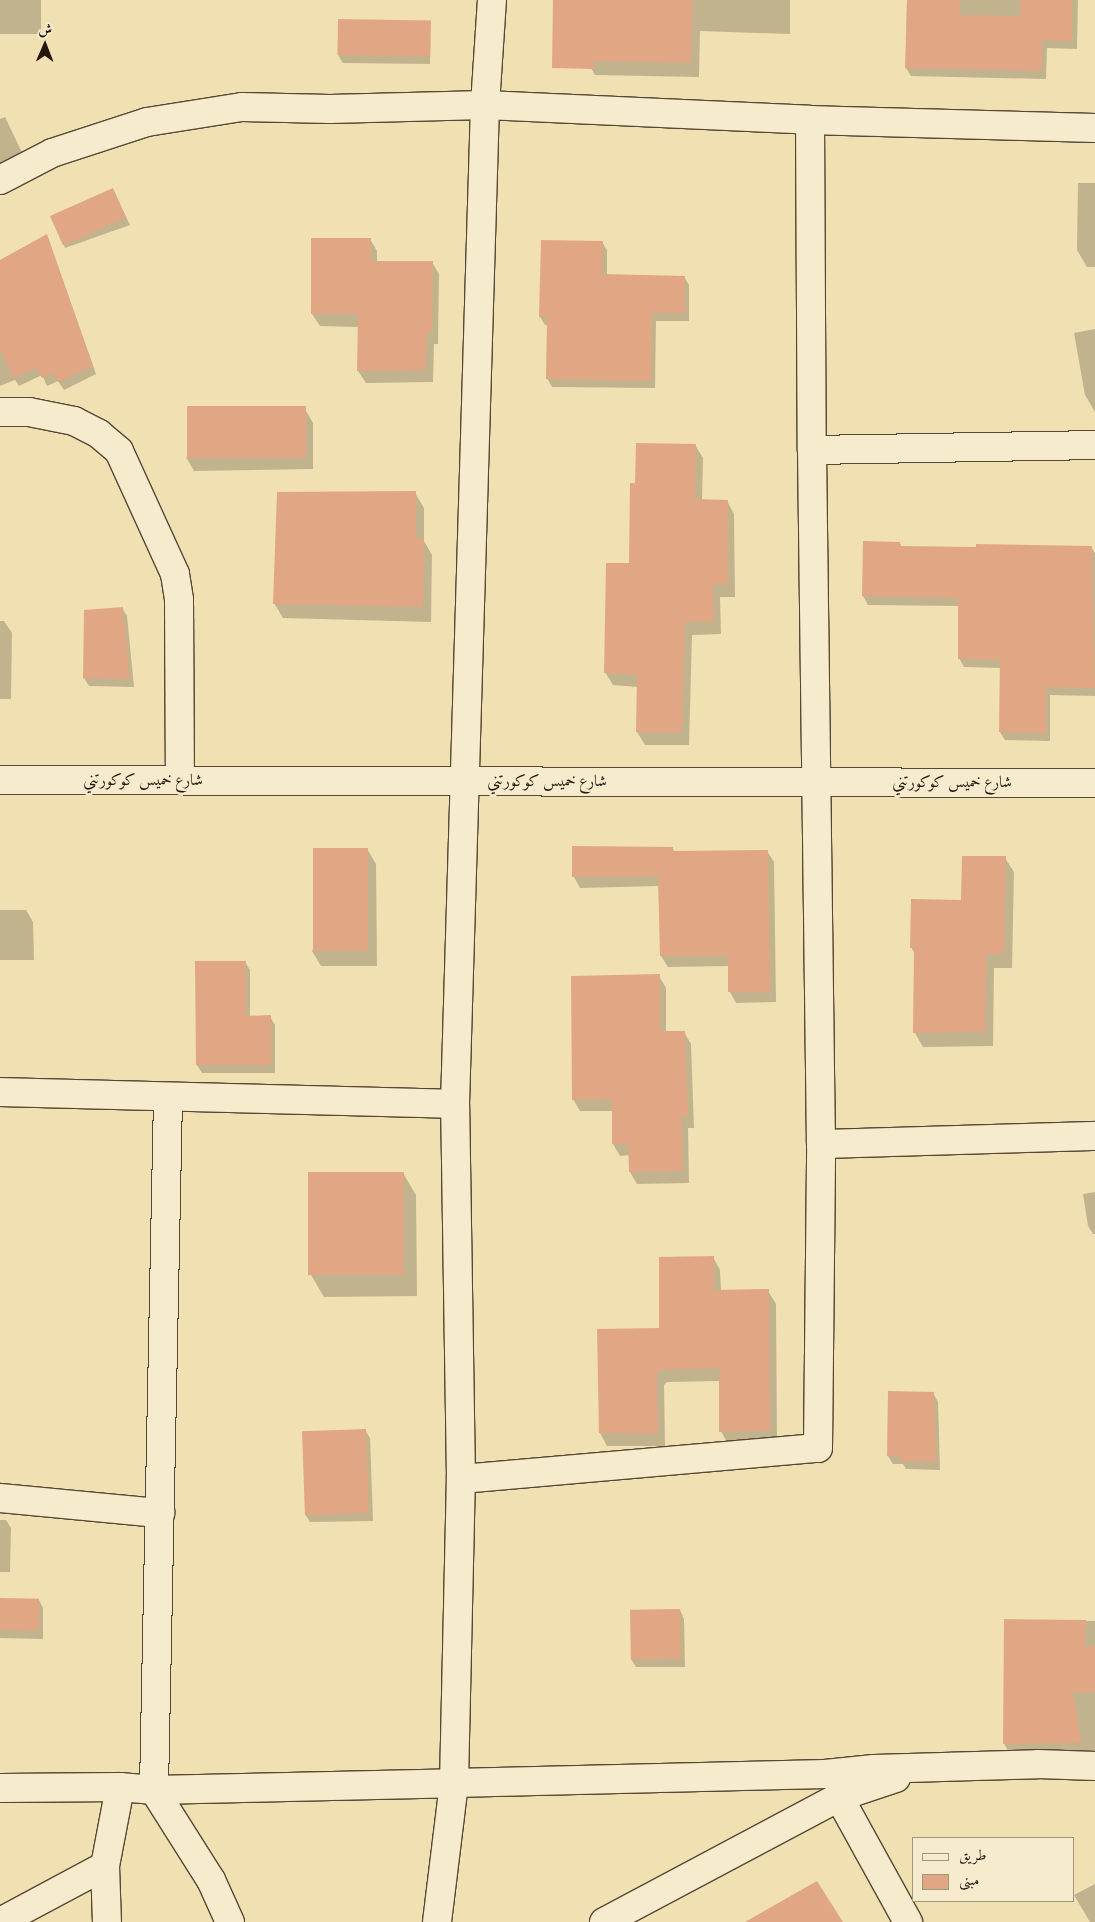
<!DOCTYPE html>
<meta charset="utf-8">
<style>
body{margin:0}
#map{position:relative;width:1095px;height:1922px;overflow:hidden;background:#f1e0b1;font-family:"Libre Bodoni",Amiri,serif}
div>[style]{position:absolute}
.shadow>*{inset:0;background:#0003;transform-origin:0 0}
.building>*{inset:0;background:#e1a784;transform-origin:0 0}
.roads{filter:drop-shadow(1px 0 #564836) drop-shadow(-1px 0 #564836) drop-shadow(0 1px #564836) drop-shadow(0 -1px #564836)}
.street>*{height:28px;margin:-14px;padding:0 14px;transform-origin:14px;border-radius:14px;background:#f6ebcc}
span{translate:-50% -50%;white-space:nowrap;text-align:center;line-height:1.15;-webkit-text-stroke:5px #f6ebcc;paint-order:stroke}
.street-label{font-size:16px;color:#23160d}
.legend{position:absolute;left:912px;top:1837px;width:162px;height:65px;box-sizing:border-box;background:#f6ebcc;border:1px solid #a29680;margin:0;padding:6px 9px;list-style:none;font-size:15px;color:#23160d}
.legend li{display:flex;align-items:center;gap:10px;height:25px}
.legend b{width:25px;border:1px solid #a29680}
.north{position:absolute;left:20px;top:20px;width:50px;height:50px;-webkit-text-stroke:4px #f6ebcc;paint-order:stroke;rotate:1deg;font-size:14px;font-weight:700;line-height:20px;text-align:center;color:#23160d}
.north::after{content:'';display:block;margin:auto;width:18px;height:22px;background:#23160d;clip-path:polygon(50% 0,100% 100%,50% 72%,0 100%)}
</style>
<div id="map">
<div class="shadow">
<div style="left:0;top:0;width:41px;height:34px"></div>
<div style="clip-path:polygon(590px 0,790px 0,790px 34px,700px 31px,699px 77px,595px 75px,587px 61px)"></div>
<div style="clip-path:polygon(907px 0,1078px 0,1077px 49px,1047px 48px,1046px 79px,911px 76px,906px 68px)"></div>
<div style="clip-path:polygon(430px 31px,430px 64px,343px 63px,338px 55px)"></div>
<div style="clip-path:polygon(5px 117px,28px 165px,0 179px,0 119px)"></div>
<div style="clip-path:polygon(1078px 183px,1095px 183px,1095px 267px,1087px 267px,1077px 250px)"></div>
<div style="clip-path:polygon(117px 198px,130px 225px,65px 248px,61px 239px)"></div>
<div style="clip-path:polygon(47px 236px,96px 374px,64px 390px,58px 381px,47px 386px,42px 375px,19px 386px,15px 380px,0 386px,0 261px)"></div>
<div style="clip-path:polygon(370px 239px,377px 251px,377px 262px,432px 262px,439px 274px,438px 344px,434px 344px,433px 382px,366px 383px,358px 371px,359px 327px,320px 326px,312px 314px)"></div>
<div style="clip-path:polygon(602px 242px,607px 250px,607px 276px,684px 277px,689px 285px,689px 321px,656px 321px,655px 388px,552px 387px,547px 378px,548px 325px,545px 325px,540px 317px)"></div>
<div style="clip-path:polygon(1095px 329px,1095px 412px,1085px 395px,1074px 333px)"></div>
<div style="clip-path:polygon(305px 409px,313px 423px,313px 469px,194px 471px,186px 457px)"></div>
<div style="clip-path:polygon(695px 445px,703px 458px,702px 501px,727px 501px,734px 514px,735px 597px,720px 597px,721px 634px,692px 635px,689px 745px,645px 745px,637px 732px,638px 687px,613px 685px,605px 672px,630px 565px,636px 484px)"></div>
<div style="clip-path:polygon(415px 493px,424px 508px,424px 541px,432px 555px,431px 622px,283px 618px,274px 603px)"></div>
<div style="clip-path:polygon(864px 542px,900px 543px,902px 547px,1091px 547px,1095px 553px,1095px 696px,1050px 695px,1050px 741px,1005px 740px,1000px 732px,1001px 668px,964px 667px,959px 658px,959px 606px,868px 605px,863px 596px)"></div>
<div style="clip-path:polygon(122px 608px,127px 616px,134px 687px,89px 686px,84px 678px,86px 611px)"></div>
<div style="clip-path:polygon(0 621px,4px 621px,12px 633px,11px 699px,0 699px)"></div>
<div style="clip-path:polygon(672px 848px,675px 852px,767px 851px,774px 862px,776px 1002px,736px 1003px,730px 992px,729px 966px,668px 967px,661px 956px,659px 886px,580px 888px,574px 877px)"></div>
<div style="clip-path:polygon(367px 849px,376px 864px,377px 966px,321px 966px,312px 951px)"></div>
<div style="clip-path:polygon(1005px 858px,1014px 872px,1012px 968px,994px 968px,993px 1046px,923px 1047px,915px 1033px,915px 954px,911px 947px)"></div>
<div style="clip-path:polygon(0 910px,26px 910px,33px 922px,34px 960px,0 960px)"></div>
<div style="clip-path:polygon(245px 962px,250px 970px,250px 1017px,270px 1017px,275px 1025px,275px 1073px,202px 1073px,197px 1065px)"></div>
<div style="clip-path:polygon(659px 976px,666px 988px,666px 1032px,684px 1032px,691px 1044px,694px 1128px,688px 1128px,689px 1183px,637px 1184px,630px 1172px,630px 1155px,620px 1156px,613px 1144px,613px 1111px,580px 1111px,573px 1099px)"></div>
<div style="clip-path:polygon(310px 1173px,403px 1173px,416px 1195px,417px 1296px,324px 1297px,311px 1275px)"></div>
<div style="clip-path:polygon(1095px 1192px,1095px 1234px,1093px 1234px,1088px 1226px,1083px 1194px)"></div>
<div style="clip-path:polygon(713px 1257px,720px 1270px,721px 1291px,768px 1291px,776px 1304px,777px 1444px,728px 1444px,721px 1431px,720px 1381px,667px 1382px,664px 1385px,665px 1446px,607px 1446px,600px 1433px,661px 1329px)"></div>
<div style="clip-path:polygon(933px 1393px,938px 1402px,940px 1470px,906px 1469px,903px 1464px,893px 1464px,888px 1456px)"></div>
<div style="clip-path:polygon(365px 1430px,370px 1438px,373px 1521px,310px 1522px,305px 1514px)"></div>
<div style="clip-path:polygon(0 1520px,6px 1520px,11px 1528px,10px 1572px,0 1572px)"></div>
<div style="clip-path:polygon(0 1599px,39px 1600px,43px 1608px,43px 1639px,0 1638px)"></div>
<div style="clip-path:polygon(680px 1610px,684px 1619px,685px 1667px,636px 1667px,631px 1659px)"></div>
<div style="clip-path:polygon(1005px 1620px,1095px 1621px,1095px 1761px,1010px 1755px,1004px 1743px)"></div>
<div style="clip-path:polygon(1095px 1884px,1095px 1922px,1090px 1922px,1074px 1895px)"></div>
</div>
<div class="building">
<div style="clip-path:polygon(553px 0,693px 0,691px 63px,594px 61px,594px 69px,552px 68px)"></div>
<div style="clip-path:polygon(907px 0,960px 0,960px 15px,1020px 16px,1020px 0,1072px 0,1072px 41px,1042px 40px,1042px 71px,905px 68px)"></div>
<div style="left:338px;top:19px;width:93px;height:36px;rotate:1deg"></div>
<div style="left:113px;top:188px;width:32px;height:69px;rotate:66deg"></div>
<div style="clip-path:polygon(47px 234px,93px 366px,58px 382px,53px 373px,42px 378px,36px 368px,13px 378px,0 349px,0 260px)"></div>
<div style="clip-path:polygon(311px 238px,371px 238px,371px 261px,433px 261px,432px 332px,427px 332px,426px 370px,357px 371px,358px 314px,311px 314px)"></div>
<div style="clip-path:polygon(541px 240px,603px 241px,602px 274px,685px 276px,685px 313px,652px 313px,651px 381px,546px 379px,547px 317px,539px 317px)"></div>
<div style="left:187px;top:406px;width:119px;height:52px"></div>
<div style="clip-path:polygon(636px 443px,696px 444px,695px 499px,728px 500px,728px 584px,713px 584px,714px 622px,685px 622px,682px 733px,636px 732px,637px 675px,604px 673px,606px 563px,629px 563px,630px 483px,635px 483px)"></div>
<div style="clip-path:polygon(416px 491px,416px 539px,424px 539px,423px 607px,273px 604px,277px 492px)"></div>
<div style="clip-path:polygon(863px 541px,900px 542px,900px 546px,976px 547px,976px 544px,1092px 546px,1095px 688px,1046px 687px,1046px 733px,999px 732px,1000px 660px,958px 659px,958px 598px,862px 596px)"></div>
<div style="clip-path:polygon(123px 607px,130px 679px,83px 678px,84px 610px)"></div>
<div style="clip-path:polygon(572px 846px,673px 847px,673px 851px,768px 850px,770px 992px,728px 992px,728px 956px,660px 956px,658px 876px,572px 877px)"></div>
<div style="left:313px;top:848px;width:55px;height:103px"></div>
<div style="clip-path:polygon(962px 856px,1006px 856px,1004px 954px,987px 954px,985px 1032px,913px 1033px,914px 948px,910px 948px,911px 899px,961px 900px)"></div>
<div style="clip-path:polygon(195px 961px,246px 961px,246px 1016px,271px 1015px,271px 1065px,196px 1065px)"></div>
<div style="clip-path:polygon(660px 974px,660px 1031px,685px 1031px,688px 1116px,682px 1116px,683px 1171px,629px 1172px,628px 1144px,612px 1144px,612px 1099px,572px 1100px,571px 976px)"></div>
<div style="left:308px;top:1172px;width:96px;height:103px"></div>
<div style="clip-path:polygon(714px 1256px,714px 1290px,769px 1289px,770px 1431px,719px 1432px,719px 1368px,660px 1370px,657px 1372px,658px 1434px,599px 1433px,597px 1329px,659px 1328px,659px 1257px)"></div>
<div style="clip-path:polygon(888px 1391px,934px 1392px,936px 1462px,900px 1461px,900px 1456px,887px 1456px)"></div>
<div style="left:366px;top:1429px;width:84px;height:64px;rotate:88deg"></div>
<div style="left:0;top:1598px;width:39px;height:32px;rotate:1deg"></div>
<div style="left:680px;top:1609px;width:50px;height:50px;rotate:89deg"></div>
<div style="clip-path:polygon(1004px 1619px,1086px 1620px,1085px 1646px,1095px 1646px,1095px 1692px,1073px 1692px,1082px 1743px,1003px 1744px)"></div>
<div style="clip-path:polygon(817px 1881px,843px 1922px,745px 1922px)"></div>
</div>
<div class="roads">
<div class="street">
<div style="left:810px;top:120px;width:330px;rotate:89.7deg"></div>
<div style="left:812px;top:450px;width:694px;rotate:89.26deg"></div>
<div style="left:821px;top:1144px;width:274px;rotate:-1.7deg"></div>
<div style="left:0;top:180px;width:59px;rotate:-27.4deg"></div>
<div style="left:52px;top:153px;width:100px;rotate:-18.1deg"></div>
<div style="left:147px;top:122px;width:96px;rotate:-9deg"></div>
<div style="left:242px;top:107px;width:88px;rotate:1.3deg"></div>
<div style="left:330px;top:109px;width:155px;rotate:-1.5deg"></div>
<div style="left:485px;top:105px;width:325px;rotate:2.6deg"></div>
<div style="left:810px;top:120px;width:285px;rotate:1.6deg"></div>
<div style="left:0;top:412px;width:29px"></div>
<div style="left:29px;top:412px;width:46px;rotate:11.3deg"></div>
<div style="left:74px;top:421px;width:28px;rotate:27deg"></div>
<div style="left:99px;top:434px;width:26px;rotate:40deg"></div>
<div style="left:119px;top:451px;width:135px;rotate:65.5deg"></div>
<div style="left:175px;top:574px;width:26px;rotate:81deg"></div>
<div style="left:179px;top:600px;width:180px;rotate:89.7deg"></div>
<div style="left:812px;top:450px;width:283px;rotate:-1deg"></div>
<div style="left:0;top:780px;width:1095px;rotate:0.16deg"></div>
<div style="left:0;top:1092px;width:455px;rotate:1.5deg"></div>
<div style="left:168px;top:1097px;width:693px;rotate:91.16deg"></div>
<div style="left:154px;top:1790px;width:107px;rotate:57.7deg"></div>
<div style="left:211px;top:1880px;width:46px;rotate:65.7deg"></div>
<div style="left:461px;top:1479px;width:358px;rotate:-5deg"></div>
<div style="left:818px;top:1448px;width:304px;rotate:-89.4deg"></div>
<div style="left:0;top:1498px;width:161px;rotate:5.4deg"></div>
<div style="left:0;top:1788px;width:120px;rotate:-0.5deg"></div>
<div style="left:120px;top:1787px;width:34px;rotate:5deg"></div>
<div style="left:154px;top:1790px;width:300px;rotate:-1.3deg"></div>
<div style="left:454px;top:1783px;width:304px;rotate:-88.7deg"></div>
<div style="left:461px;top:1479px;width:375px;rotate:-90.9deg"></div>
<div style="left:455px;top:1104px;width:999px;rotate:-88.28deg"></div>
<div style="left:485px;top:105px;width:105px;rotate:-86.2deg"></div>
<div style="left:839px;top:1797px;width:143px;rotate:61.1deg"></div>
<div style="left:105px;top:1866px;width:56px;rotate:88deg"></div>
<div style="left:0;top:1922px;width:119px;rotate:-28.1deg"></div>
<div style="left:105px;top:1866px;width:80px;rotate:-79.2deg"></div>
<div style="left:437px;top:1922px;width:140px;rotate:-83deg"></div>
<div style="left:454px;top:1783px;width:371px;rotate:-1.4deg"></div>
<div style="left:825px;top:1774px;width:49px;rotate:-5.8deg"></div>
<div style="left:874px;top:1769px;width:164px;rotate:-1.7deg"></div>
<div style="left:1038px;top:1764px;width:57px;rotate:2deg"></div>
<div style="left:604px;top:1922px;width:266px;rotate:-28deg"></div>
<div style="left:839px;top:1797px;width:60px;rotate:-18.4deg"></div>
</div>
</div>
<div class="street-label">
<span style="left:143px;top:780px">شارع خميس كوكورتني</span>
<span style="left:547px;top:781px">شارع خميس كوكورتني</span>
<span style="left:952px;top:782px">شارع خميس كوكورتني</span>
</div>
<ul class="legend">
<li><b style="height:6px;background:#f6ebcc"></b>طريق</li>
<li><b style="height:14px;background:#e1a784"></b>مبنى</li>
</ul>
<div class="north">ش</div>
</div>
